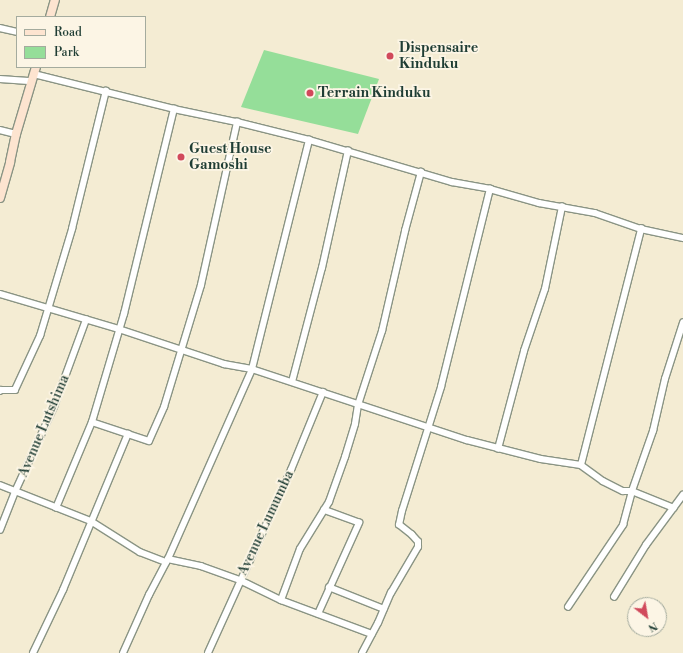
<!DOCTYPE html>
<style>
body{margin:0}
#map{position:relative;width:683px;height:653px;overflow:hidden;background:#f4ecd3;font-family:"Libre Bodoni",serif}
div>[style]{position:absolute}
.green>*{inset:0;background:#95de99}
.roads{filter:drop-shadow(1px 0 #8a9484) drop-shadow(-1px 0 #8a9484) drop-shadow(0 1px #8a9484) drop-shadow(0 -1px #8a9484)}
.street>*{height:5.5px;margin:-2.75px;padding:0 2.75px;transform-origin:2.75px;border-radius:2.75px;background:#fff}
.secondary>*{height:8px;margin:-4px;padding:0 4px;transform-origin:4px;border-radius:4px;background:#fde4d0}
.dots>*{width:11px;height:11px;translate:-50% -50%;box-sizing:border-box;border:2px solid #fcf5e5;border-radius:50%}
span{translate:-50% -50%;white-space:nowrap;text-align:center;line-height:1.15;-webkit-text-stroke:3.5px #fcf5e5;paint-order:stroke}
.poi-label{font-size:14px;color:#1f3d34;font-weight:700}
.left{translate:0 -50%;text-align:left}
.street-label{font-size:14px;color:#1f3d34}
.legend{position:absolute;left:16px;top:16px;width:130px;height:52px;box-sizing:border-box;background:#fcf5e5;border:1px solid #a4ab9e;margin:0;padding:5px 7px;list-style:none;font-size:12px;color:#1f3d34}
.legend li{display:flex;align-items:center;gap:8px;height:20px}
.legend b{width:20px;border:1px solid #a4ab9e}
.north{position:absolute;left:627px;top:597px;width:40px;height:40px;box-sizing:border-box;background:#fcf5e5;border:1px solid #a4ab9e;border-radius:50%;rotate:149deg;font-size:11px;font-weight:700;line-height:16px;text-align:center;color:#1f3d34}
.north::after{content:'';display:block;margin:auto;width:14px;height:18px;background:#d1495b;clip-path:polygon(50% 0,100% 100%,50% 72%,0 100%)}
</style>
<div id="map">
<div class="green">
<div style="clip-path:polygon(264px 50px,379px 79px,358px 134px,241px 107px)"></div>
</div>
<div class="roads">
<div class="street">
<div style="left:0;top:28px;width:17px;rotate:13deg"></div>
<div style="left:34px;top:74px;width:144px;rotate:14deg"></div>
<div style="left:174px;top:109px;width:64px;rotate:11.7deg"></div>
<div style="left:237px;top:122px;width:74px;rotate:14deg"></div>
<div style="left:309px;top:140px;width:149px;rotate:16.4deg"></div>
<div style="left:452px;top:182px;width:39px;rotate:10deg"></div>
<div style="left:490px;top:189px;width:51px;rotate:15.9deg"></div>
<div style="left:539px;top:203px;width:57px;rotate:10.1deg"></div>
<div style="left:595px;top:213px;width:49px;rotate:19.2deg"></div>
<div style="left:641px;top:229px;width:43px;rotate:12.1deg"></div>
<div style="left:0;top:79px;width:32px;rotate:4deg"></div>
<div style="left:0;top:130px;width:16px;rotate:14deg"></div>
<div style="left:0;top:294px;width:124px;rotate:16.4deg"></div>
<div style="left:119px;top:329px;width:111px;rotate:18.4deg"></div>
<div style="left:224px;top:364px;width:28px;rotate:10deg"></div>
<div style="left:252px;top:369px;width:226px;rotate:18.3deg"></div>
<div style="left:467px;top:440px;width:76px;rotate:14.4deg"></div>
<div style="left:541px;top:459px;width:40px;rotate:8.5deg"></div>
<div style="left:581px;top:465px;width:27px;rotate:36deg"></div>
<div style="left:603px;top:481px;width:22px;rotate:27deg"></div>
<div style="left:623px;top:491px;width:9px"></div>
<div style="left:632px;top:491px;width:45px;rotate:22deg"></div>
<div style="left:292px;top:382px;width:118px;rotate:-75.3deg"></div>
<div style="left:322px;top:268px;width:120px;rotate:-77.5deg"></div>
<div style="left:0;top:391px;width:1px;rotate:-45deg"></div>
<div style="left:1px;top:390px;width:14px"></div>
<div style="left:15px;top:390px;width:60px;rotate:-65.2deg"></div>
<div style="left:40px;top:336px;width:112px;rotate:-73.3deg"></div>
<div style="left:72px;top:229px;width:142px;rotate:-76.2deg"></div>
<div style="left:92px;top:422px;width:60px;rotate:18.4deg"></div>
<div style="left:149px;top:441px;width:37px;rotate:-66deg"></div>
<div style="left:164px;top:407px;width:127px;rotate:-73.1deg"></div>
<div style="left:201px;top:285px;width:167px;rotate:-77.5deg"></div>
<div style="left:498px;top:449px;width:101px;rotate:-75.1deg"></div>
<div style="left:524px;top:351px;width:65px;rotate:-71.3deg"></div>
<div style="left:545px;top:289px;width:84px;rotate:-78.3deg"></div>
<div style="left:581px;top:465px;width:244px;rotate:-75.7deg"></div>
<div style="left:0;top:485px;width:98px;rotate:21.6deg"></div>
<div style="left:91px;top:521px;width:58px;rotate:32.3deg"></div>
<div style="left:140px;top:552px;width:28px;rotate:21deg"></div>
<div style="left:56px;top:508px;width:93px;rotate:-67.3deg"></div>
<div style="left:92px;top:422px;width:113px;rotate:-73.5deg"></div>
<div style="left:124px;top:314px;width:211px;rotate:-76.3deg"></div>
<div style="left:0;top:530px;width:41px;rotate:-68.5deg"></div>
<div style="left:15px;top:492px;width:94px;rotate:-65.4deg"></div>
<div style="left:54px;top:407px;width:93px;rotate:-69.8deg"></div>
<div style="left:168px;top:559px;width:34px;rotate:12deg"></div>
<div style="left:201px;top:566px;width:41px;rotate:19.7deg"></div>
<div style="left:240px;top:580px;width:46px;rotate:26deg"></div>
<div style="left:281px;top:600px;width:97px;rotate:20.5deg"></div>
<div style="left:329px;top:587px;width:59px;rotate:21.8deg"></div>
<div style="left:614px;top:597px;width:61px;rotate:-58.4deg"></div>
<div style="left:646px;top:545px;width:62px;rotate:-53.5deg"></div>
<div style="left:281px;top:600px;width:54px;rotate:-69.6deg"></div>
<div style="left:300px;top:549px;width:55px;rotate:-58.3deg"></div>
<div style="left:329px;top:502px;width:48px;rotate:-70.4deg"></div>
<div style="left:345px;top:457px;width:34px;rotate:-73deg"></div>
<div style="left:355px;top:424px;width:19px;rotate:-81deg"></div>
<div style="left:358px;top:405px;width:78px;rotate:-72deg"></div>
<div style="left:382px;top:331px;width:103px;rotate:-77deg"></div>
<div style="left:405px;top:231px;width:61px;rotate:-74.8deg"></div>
<div style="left:568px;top:607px;width:99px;rotate:-56.1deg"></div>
<div style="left:623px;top:525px;width:35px;rotate:-75deg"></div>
<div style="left:632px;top:491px;width:64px;rotate:-70.7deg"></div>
<div style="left:653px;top:431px;width:53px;rotate:-77deg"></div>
<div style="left:665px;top:379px;width:59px;rotate:-72.2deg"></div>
<div style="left:318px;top:614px;width:100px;rotate:-65.7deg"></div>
<div style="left:359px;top:523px;width:37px;rotate:-160deg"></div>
<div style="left:33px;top:653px;width:70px;rotate:-64.5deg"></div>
<div style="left:63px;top:590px;width:169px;rotate:-67.4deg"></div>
<div style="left:123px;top:653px;width:64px;rotate:-65.9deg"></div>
<div style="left:149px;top:595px;width:41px;rotate:-62.2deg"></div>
<div style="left:168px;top:559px;width:208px;rotate:-66.1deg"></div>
<div style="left:252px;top:369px;width:236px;rotate:-76deg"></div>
<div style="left:208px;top:653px;width:201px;rotate:-65.6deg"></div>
<div style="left:291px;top:470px;width:84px;rotate:-67.7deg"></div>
<div style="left:362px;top:653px;width:34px;rotate:-62deg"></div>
<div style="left:378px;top:623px;width:33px;rotate:-67deg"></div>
<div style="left:391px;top:593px;width:53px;rotate:-59.6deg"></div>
<div style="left:418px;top:547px;width:5px;rotate:-90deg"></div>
<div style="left:418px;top:542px;width:9px;rotate:-131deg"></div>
<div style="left:412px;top:535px;width:16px;rotate:-142deg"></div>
<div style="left:399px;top:525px;width:14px;rotate:-78deg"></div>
<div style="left:402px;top:511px;width:130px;rotate:-72.5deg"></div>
<div style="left:441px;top:387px;width:204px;rotate:-76.1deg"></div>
</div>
<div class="secondary">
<div style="left:50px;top:17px;width:18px;rotate:-74deg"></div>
<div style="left:0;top:198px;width:37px;rotate:-74deg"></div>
<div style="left:10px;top:162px;width:29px;rotate:-78deg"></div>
<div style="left:16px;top:134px;width:70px;rotate:-73.4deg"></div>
</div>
</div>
<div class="dots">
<div style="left:390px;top:56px;background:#d1495b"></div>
<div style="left:310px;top:93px;background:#d1495b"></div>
<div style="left:181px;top:157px;background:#d1495b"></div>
</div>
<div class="poi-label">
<span class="left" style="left:399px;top:56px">Dispensaire<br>Kinduku</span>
<span class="left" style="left:318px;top:93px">Terrain Kinduku</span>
<span class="left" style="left:189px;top:157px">Guest House<br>Gamoshi</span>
</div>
<div class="street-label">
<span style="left:44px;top:426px;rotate:-67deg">Avenue Lutshima</span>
<span style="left:266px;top:523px;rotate:-65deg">Avenue Lumumba</span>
</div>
<ul class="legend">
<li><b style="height:5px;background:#fde4d0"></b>Road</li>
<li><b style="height:11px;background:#95de99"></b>Park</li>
</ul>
<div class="north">N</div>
</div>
